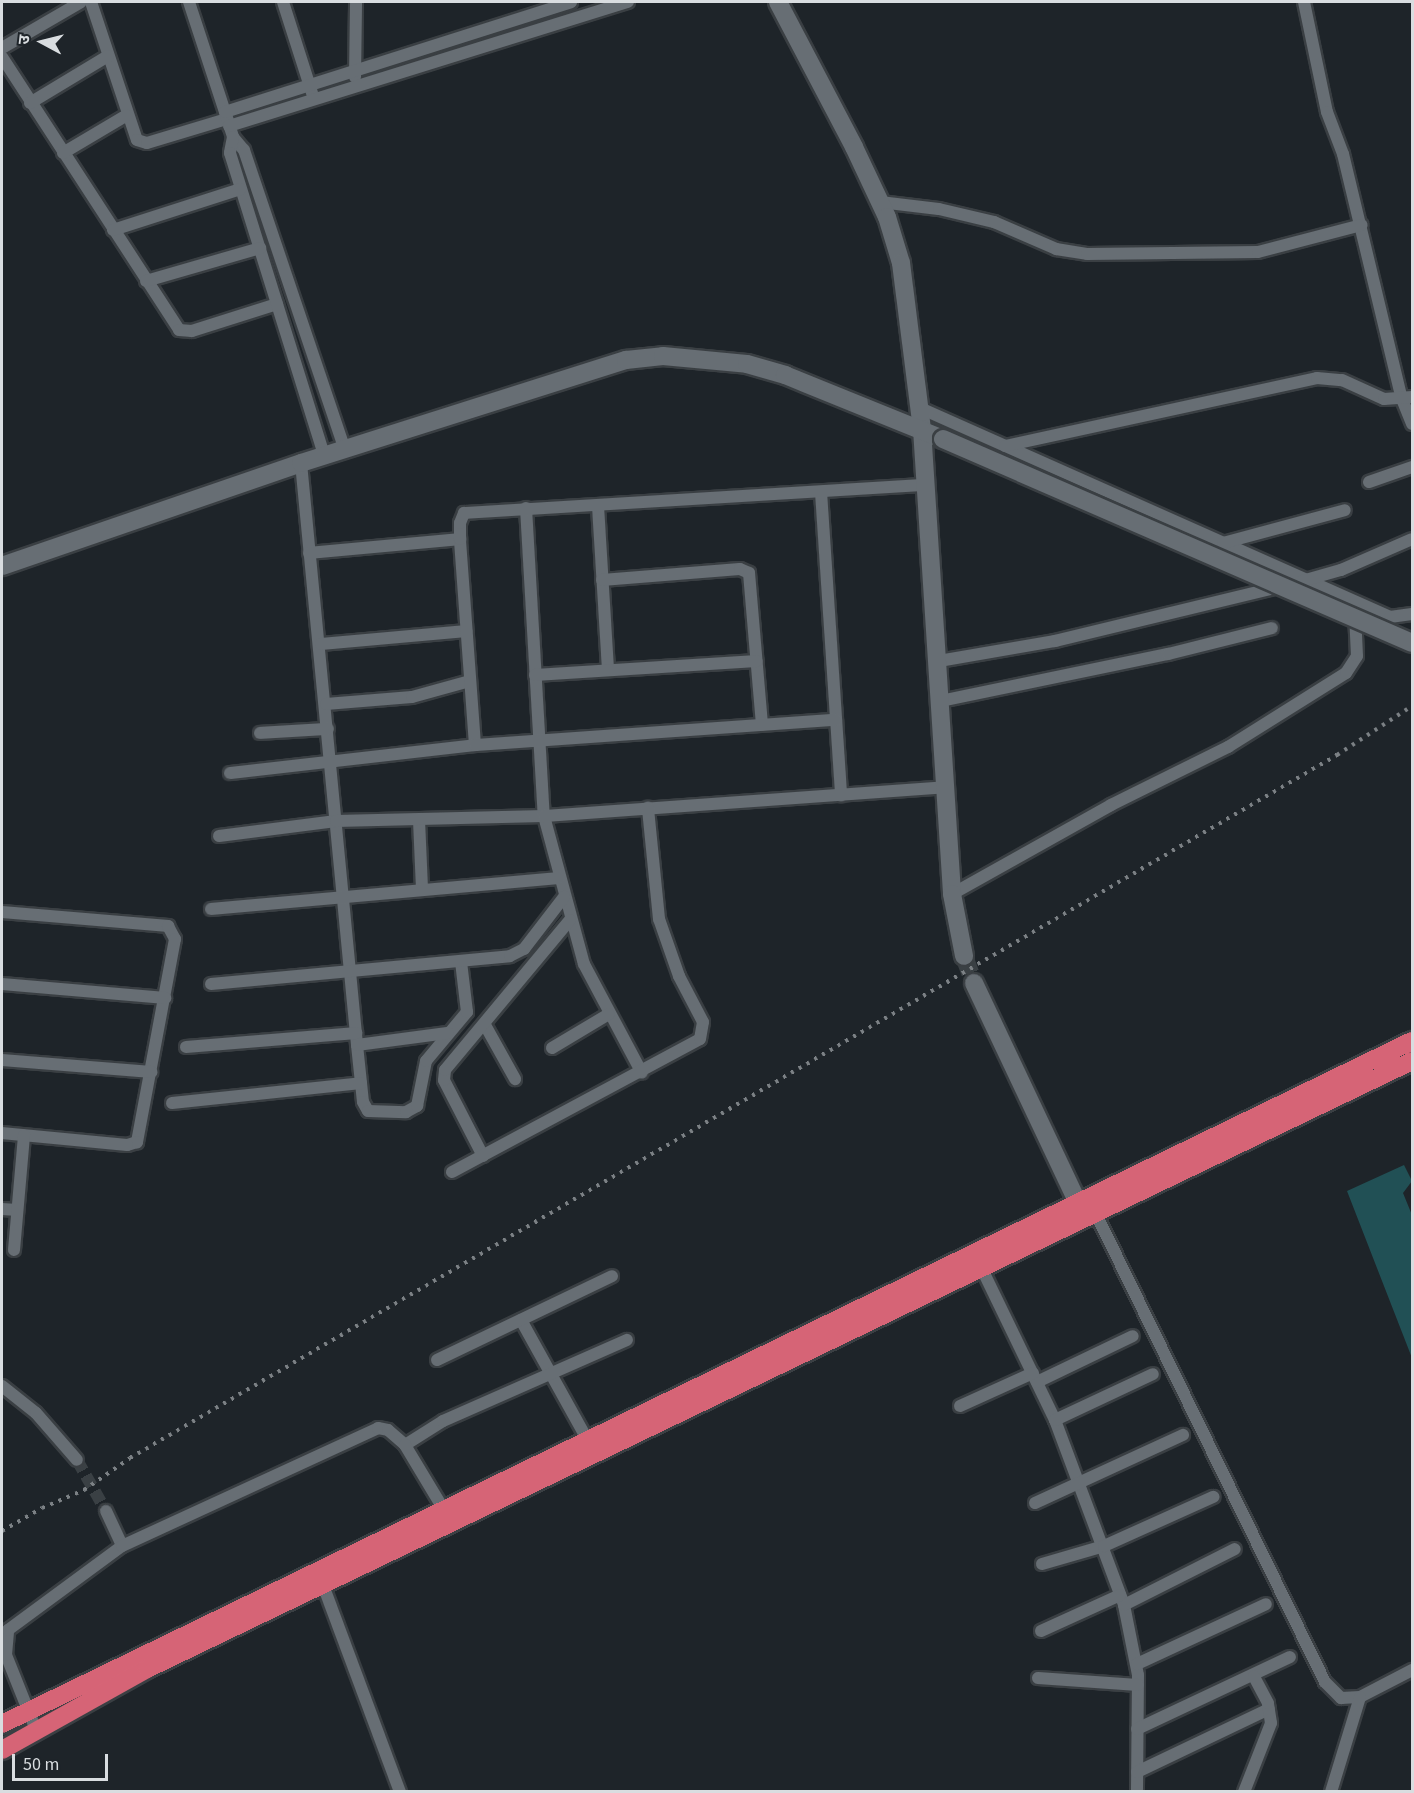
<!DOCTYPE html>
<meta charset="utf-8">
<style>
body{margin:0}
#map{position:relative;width:1414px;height:1793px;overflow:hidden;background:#1e2429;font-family:"Source Sans 3","Noto Sans Devanagari",sans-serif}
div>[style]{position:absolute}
.water>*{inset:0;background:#215055}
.minor-tunnel>*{height:12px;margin-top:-6px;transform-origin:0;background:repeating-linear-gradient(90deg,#3a4044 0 12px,transparent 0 18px)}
.secondary-tunnel>*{height:18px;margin-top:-9px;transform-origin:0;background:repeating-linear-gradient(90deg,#3a4044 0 18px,transparent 0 27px)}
.roads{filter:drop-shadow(2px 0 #3a3f43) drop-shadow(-2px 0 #3a3f43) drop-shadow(0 2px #3a3f43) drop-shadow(0 -2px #3a3f43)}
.minor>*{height:12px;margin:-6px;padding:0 6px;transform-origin:6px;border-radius:6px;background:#676e74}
.secondary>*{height:18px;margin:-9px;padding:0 9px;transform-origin:9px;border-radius:9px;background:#676e74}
.trunk>*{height:18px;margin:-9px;padding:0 9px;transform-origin:9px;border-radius:9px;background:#d66476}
.rail>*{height:4px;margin-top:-2px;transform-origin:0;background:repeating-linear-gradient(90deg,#7c8185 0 3px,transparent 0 9px)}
.bridges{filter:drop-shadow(2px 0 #3a3f43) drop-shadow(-2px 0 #3a3f43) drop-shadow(0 2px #3a3f43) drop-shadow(0 -2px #3a3f43)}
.secondary-bridge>*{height:18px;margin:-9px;padding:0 9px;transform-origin:9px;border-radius:9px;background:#676e74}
span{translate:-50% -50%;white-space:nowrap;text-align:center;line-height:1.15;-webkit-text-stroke:6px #1e2429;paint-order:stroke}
.frame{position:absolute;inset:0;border:3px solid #d9dde0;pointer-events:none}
.north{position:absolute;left:12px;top:12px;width:60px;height:60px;-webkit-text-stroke:4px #1e2429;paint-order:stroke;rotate:277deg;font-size:16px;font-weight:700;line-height:24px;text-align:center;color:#d9dde0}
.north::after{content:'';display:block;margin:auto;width:21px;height:27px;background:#d9dde0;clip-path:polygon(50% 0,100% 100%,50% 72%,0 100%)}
.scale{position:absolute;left:12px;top:1754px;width:96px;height:27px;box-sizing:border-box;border:3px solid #d9dde0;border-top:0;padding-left:8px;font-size:18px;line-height:21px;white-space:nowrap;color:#d9dde0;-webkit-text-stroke:4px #1e2429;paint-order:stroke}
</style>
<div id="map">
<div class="water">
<div style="clip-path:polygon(1404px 1165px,1412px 1181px,1403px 1193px,1412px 1215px,1412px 1358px,1347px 1191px)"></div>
</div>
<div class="minor-tunnel">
<div style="left:77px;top:1460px;width:59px;rotate:60.4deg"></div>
</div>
<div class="secondary-tunnel">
<div style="left:964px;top:956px;width:29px;rotate:70deg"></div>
</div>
<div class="roads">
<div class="minor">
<div style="left:91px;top:2px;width:145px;rotate:71.6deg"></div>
<div style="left:137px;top:140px;width:10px;rotate:17deg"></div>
<div style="left:147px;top:143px;width:84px;rotate:-16.7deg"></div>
<div style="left:189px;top:2px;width:142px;rotate:71.9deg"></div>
<div style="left:233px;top:137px;width:17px;rotate:50deg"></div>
<div style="left:244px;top:150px;width:314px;rotate:71.4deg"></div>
<div style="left:283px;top:2px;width:96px;rotate:72.3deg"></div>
<div style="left:1304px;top:2px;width:112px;rotate:78.2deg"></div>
<div style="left:1327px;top:112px;width:45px;rotate:69.1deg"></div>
<div style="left:1343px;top:154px;width:252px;rotate:76.5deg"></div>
<div style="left:1402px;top:399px;width:27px;rotate:68deg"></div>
<div style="left:2px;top:48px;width:91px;rotate:-30.2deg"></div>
<div style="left:2px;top:57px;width:325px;rotate:57deg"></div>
<div style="left:179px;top:330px;width:13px;rotate:4deg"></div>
<div style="left:192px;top:331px;width:89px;rotate:-17.6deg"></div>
<div style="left:355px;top:77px;width:75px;rotate:-89.2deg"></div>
<div style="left:30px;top:103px;width:91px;rotate:-31.1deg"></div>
<div style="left:225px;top:112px;width:363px;rotate:-17.6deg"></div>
<div style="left:229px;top:126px;width:418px;rotate:-17.3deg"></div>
<div style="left:233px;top:137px;width:16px;rotate:101deg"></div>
<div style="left:230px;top:153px;width:316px;rotate:72.7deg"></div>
<div style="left:63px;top:153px;width:74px;rotate:-30.7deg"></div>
<div style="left:880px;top:202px;width:59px;rotate:6.8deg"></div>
<div style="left:939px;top:209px;width:57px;rotate:13.3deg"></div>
<div style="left:994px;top:222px;width:68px;rotate:23.5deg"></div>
<div style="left:1056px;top:249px;width:31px;rotate:9deg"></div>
<div style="left:1087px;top:254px;width:171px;rotate:-0.7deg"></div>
<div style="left:1258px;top:252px;width:107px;rotate:-14.6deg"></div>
<div style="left:113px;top:230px;width:134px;rotate:-17.8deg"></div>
<div style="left:146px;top:281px;width:119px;rotate:-16.1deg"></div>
<div style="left:920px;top:408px;width:514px;rotate:23.97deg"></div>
<div style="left:1390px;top:617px;width:22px;rotate:-8deg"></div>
<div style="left:1005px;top:446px;width:319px;rotate:-12.3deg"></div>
<div style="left:1317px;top:378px;width:25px;rotate:5deg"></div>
<div style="left:1342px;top:380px;width:46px;rotate:24.3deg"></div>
<div style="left:1384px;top:399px;width:28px;rotate:-4deg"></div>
<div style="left:301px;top:463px;width:585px;rotate:84.5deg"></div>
<div style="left:357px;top:1045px;width:57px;rotate:84deg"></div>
<div style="left:363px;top:1102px;width:10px;rotate:61deg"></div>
<div style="left:368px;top:1111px;width:38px;rotate:2deg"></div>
<div style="left:406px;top:1112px;width:13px;rotate:-29deg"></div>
<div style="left:417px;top:1106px;width:46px;rotate:-78.7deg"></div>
<div style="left:426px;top:1061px;width:64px;rotate:-50.1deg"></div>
<div style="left:467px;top:1012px;width:50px;rotate:-96.8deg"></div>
<div style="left:1369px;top:482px;width:46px;rotate:-19.2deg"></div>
<div style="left:821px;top:492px;width:304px;rotate:86.2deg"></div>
<div style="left:598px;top:506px;width:164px;rotate:86.5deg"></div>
<div style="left:526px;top:508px;width:309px;rotate:86.7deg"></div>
<div style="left:544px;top:816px;width:153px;rotate:74.9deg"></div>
<div style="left:584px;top:964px;width:123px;rotate:62deg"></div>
<div style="left:1223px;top:543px;width:126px;rotate:-15.1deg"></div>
<div style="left:309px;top:553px;width:152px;rotate:-5.3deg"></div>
<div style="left:602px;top:580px;width:138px;rotate:-4.6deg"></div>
<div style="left:740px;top:569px;width:10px;rotate:24deg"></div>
<div style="left:749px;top:573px;width:152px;rotate:85.1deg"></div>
<div style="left:1302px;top:581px;width:41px;rotate:-15.8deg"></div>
<div style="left:1341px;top:570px;width:77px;rotate:-23.6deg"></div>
<div style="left:321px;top:644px;width:146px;rotate:-5.1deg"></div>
<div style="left:939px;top:661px;width:118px;rotate:-9.8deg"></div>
<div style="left:1055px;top:641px;width:234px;rotate:-13.6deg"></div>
<div style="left:535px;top:675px;width:222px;rotate:-3.6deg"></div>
<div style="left:941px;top:701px;width:232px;rotate:-11.7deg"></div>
<div style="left:1168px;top:654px;width:107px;rotate:-14deg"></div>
<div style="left:326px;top:704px;width:86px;rotate:-4.7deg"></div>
<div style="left:412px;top:697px;width:60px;rotate:-15.4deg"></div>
<div style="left:260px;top:733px;width:68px;rotate:-3.4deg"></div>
<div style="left:475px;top:745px;width:207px;rotate:-94.2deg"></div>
<div style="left:460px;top:539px;width:16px;rotate:-90deg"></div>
<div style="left:460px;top:523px;width:11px;rotate:-68deg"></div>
<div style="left:464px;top:513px;width:461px;rotate:-3.5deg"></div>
<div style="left:230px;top:773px;width:247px;rotate:-6.5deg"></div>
<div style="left:475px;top:745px;width:362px;rotate:-4deg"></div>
<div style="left:419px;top:820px;width:69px;rotate:87.5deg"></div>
<div style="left:219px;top:836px;width:118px;rotate:-7.3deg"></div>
<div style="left:336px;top:821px;width:208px;rotate:-1.4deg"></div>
<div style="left:544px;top:816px;width:403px;rotate:-4.1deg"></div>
<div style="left:952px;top:894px;width:182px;rotate:-29.2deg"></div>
<div style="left:1111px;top:805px;width:131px;rotate:-26.4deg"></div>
<div style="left:1228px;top:747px;width:139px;rotate:-32.1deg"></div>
<div style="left:1346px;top:673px;width:20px;rotate:-57deg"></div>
<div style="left:1357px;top:656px;width:43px;rotate:-92.7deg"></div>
<div style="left:211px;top:909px;width:349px;rotate:-5.1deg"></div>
<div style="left:2px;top:912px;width:167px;rotate:4.8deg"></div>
<div style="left:168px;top:926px;width:15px;rotate:62deg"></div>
<div style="left:175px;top:939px;width:207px;rotate:100.6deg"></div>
<div style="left:137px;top:1142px;width:10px;rotate:163deg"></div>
<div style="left:127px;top:1145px;width:126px;rotate:-174.5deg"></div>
<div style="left:2px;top:984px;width:164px;rotate:4.9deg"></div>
<div style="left:211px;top:984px;width:300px;rotate:-5.3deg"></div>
<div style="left:510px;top:956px;width:16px;rotate:-27deg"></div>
<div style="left:524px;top:949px;width:66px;rotate:-52.4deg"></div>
<div style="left:485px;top:1025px;width:62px;rotate:60.9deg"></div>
<div style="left:357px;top:1045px;width:91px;rotate:-7.6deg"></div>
<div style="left:186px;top:1047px;width:171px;rotate:-4.7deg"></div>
<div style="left:552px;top:1048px;width:66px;rotate:-30.8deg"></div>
<div style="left:2px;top:1060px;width:150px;rotate:4.6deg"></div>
<div style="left:172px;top:1103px;width:190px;rotate:-6deg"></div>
<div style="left:483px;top:1156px;width:85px;rotate:-117.2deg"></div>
<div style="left:444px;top:1080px;width:10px;rotate:-84deg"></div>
<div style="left:445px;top:1070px;width:195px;rotate:-50.2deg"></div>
<div style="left:452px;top:1172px;width:281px;rotate:-28.2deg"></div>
<div style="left:700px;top:1039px;width:17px;rotate:-80deg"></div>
<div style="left:703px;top:1022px;width:52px;rotate:-117.6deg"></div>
<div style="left:679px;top:976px;width:60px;rotate:-109.3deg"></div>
<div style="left:659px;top:919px;width:112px;rotate:-95.7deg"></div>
<div style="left:2px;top:1209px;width:15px;rotate:4deg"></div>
<div style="left:1096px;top:1214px;width:521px;rotate:63.93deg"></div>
<div style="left:1325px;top:1682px;width:23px;rotate:45deg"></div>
<div style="left:1341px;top:1698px;width:19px;rotate:-3deg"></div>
<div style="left:1360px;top:1697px;width:59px;rotate:-27.4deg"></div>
<div style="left:14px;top:1250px;width:115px;rotate:-85deg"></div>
<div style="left:982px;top:1269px;width:168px;rotate:64.2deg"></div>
<div style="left:1055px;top:1420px;width:197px;rotate:69.5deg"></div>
<div style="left:1124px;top:1605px;width:71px;rotate:78.7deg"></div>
<div style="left:1138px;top:1675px;width:117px;rotate:90.5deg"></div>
<div style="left:521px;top:1320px;width:138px;rotate:61deg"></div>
<div style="left:437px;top:1360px;width:194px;rotate:-25.6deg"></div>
<div style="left:1037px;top:1382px;width:106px;rotate:-25.6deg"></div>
<div style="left:2px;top:1386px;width:43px;rotate:38.5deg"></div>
<div style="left:36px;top:1413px;width:62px;rotate:48.9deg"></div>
<div style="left:960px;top:1406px;width:80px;rotate:-24.3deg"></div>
<div style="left:1055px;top:1420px;width:108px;rotate:-25.1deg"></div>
<div style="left:405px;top:1445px;width:45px;rotate:-32.3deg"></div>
<div style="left:443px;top:1421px;width:201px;rotate:-23.8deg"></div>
<div style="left:1035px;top:1503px;width:163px;rotate:-24.7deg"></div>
<div style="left:106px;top:1511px;width:38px;rotate:65deg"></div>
<div style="left:1042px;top:1564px;width:65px;rotate:-16.2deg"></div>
<div style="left:1104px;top:1546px;width:120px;rotate:-24.2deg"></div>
<div style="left:323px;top:1585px;width:221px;rotate:69.6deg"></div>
<div style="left:1124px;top:1605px;width:124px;rotate:-26.8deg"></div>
<div style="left:1041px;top:1631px;width:87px;rotate:-24.5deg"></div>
<div style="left:1137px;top:1664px;width:142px;rotate:-24.9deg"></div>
<div style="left:1038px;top:1678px;width:100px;rotate:4deg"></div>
<div style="left:1137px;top:1729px;width:169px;rotate:-25.2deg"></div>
<div style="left:36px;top:1730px;width:81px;rotate:-111.8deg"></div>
<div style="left:6px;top:1655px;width:25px;rotate:-85deg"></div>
<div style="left:8px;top:1630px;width:142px;rotate:-36.4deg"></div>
<div style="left:122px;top:1546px;width:282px;rotate:-24.7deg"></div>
<div style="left:378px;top:1428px;width:10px;rotate:11deg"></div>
<div style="left:388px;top:1430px;width:23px;rotate:41deg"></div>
<div style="left:405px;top:1445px;width:82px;rotate:59deg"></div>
<div style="left:1137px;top:1772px;width:146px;rotate:-25.5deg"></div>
<div style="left:1244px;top:1792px;width:74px;rotate:-68.6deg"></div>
<div style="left:1271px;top:1723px;width:20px;rotate:-99deg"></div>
<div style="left:1268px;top:1703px;width:30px;rotate:-118deg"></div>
<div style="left:1331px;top:1792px;width:99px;rotate:-73deg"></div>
</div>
<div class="secondary">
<div style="left:778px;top:2px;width:164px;rotate:62.3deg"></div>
<div style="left:854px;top:147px;width:77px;rotate:64.8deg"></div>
<div style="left:887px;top:217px;width:48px;rotate:73.1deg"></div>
<div style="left:901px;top:263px;width:167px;rotate:82.8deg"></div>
<div style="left:922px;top:429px;width:466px;rotate:86.3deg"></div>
<div style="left:952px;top:894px;width:63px;rotate:79deg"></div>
<div style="left:2px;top:566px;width:316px;rotate:-19deg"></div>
<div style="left:301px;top:463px;width:341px;rotate:-17.6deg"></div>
<div style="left:626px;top:360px;width:37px;rotate:-6deg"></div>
<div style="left:663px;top:356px;width:84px;rotate:5.4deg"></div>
<div style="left:747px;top:364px;width:40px;rotate:16deg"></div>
<div style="left:785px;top:375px;width:170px;rotate:22.1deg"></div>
<div style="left:974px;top:983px;width:246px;rotate:64.7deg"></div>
</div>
<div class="trunk">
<div style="left:2px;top:1724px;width:1567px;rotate:-25.85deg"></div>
<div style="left:2px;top:1750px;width:166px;rotate:-29.2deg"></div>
<div style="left:147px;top:1669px;width:1404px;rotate:-25.67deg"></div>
</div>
</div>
<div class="rail">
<div style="left:2px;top:1531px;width:46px;rotate:-29.9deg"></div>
<div style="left:42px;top:1508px;width:46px;rotate:-23.2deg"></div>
<div style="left:84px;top:1490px;width:56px;rotate:-34.8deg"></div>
<div style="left:130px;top:1458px;width:1397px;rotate:-30.22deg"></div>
<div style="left:1337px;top:755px;width:90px;rotate:-33.2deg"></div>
</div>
<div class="bridges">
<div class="secondary-bridge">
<div style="left:943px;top:439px;width:511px;rotate:23.51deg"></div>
</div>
</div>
<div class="frame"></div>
<div class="north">उ</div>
<div class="scale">50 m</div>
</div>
